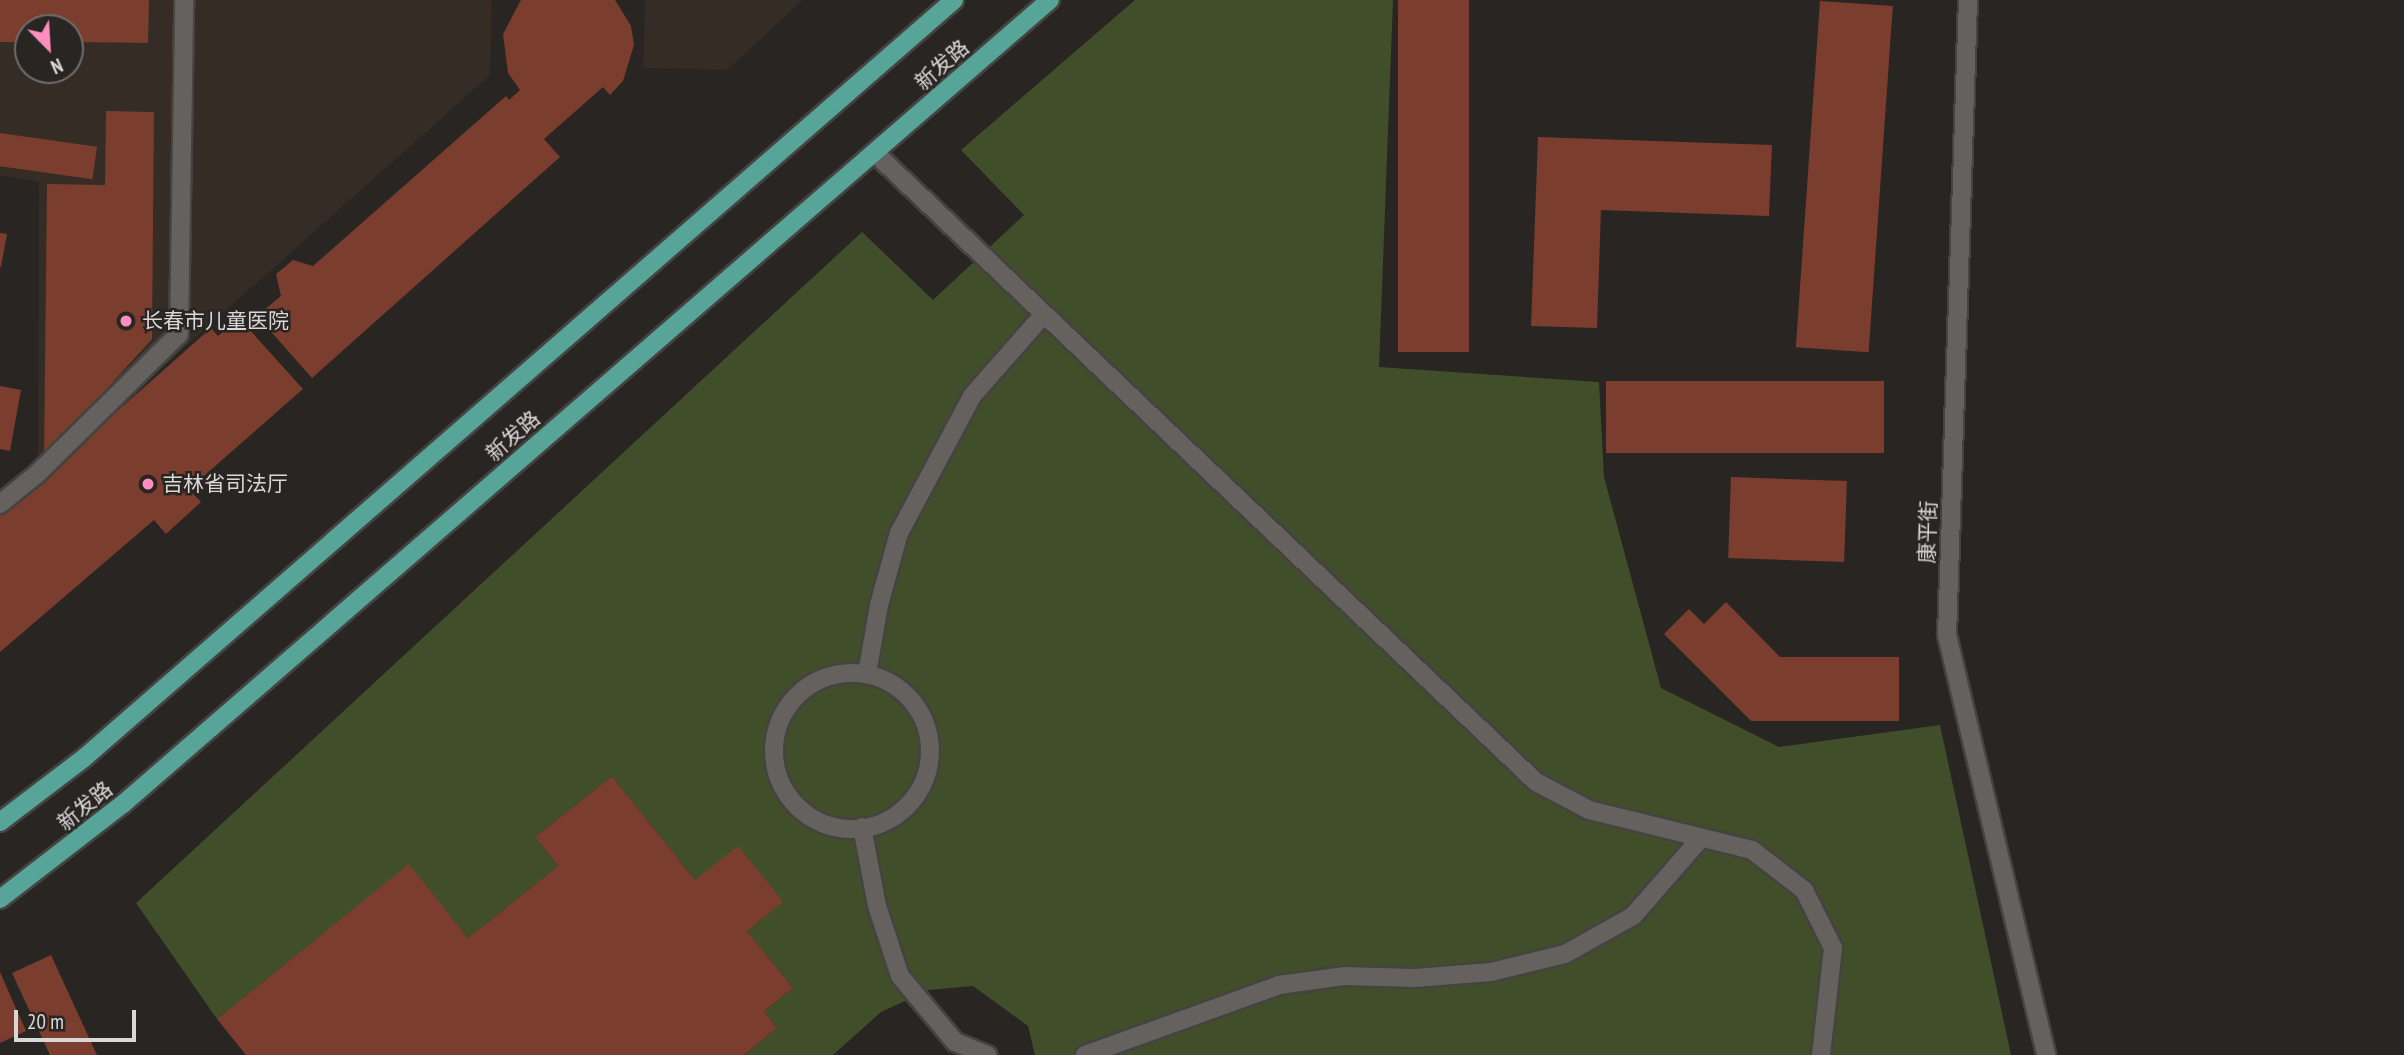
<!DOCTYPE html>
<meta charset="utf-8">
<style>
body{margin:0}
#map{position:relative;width:2404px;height:1055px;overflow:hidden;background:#282523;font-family:"PT Sans Narrow","Noto Sans SC",sans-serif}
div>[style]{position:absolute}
.built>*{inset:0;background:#342c25}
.green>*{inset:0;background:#404f2a}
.building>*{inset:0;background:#7a3d2e;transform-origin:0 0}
.roads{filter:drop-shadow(2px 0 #454341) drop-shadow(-2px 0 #454341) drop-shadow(0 2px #454341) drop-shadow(0 -2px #454341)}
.minor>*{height:18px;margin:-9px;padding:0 9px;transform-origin:9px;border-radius:9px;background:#65615e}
.minor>.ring{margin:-9px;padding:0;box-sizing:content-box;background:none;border:18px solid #65615e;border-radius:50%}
.major>*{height:18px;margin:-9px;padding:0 9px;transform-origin:9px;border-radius:9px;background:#57a499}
.dots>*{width:19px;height:19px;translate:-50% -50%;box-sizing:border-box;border:4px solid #282523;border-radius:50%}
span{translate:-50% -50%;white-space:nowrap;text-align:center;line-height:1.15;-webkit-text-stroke:5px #282523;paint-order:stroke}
.street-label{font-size:21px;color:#dad8d6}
.poi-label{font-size:21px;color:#dad8d6}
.left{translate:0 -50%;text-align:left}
.north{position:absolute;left:14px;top:14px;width:70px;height:70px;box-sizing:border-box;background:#282523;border:2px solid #6f6d6b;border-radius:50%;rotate:156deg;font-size:19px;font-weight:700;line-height:28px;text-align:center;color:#dad8d6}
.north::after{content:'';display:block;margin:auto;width:24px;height:32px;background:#fe8ebd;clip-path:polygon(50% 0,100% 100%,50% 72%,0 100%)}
.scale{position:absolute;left:14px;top:1010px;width:122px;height:32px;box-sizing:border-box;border:4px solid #dad8d6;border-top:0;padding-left:9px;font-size:21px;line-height:24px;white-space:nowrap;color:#dad8d6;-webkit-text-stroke:5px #282523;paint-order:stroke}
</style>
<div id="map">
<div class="built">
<div style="clip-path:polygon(evenodd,0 0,492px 0,490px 75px,48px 469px,38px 460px,39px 182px,0 175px,0 0,28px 28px,70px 28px,70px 70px,28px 70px,28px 28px)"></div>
<div style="clip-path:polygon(645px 0,803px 0,727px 70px,643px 68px)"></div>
</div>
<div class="green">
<div style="clip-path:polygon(1135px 0,1393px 0,1379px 367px,1599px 382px,1604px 477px,1661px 688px,1779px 747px,1940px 725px,2011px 1055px,1035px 1055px,1028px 1026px,973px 986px,929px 990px,881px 1012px,833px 1055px,744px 1055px,777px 1028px,764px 1011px,793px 988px,747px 931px,782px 902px,695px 880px,612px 776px,535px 837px,558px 866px,468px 938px,409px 865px,217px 1019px,136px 903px,862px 232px,933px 300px,1024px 215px,961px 150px)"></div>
</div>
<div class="building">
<div style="clip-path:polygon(0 0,149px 0,148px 43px,70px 42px,70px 28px,28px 28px,28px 42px,0 42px)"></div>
<div style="clip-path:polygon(521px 0,615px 0,631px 26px,634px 45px,623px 81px,610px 95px,603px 87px,544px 139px,560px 157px,312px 378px,257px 316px,281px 296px,276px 274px,293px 260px,313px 266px,506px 96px,509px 100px,520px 90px,508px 73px,503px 34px)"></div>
<div style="left:1398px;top:0;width:71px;height:352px"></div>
<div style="left:1820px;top:1px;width:73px;height:347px;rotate:4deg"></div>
<div style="clip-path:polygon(106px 111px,154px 112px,152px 339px,44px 458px,47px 184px,105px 185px)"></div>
<div style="left:0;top:133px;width:98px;height:33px;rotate:8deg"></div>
<div style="clip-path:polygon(1538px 137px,1772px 145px,1769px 216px,1601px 210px,1597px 328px,1531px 326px)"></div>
<div style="clip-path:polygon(0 233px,7px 234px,1px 267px,0 267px)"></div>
<div style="clip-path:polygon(239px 318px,303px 389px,189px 489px,201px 502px,166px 534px,154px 520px,0 652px,0 515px,211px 328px,218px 336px)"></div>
<div style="left:1606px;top:381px;width:278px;height:72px"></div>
<div style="clip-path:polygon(0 386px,21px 390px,10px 451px,0 449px)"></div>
<div style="left:1731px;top:477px;width:116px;height:81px;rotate:2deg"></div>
<div style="clip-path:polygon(1726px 602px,1780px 657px,1899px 657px,1899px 721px,1751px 721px,1664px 634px,1689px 609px,1704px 624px)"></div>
<div style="clip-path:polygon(612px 776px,695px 880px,738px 846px,783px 902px,747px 931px,793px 988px,764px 1011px,777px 1028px,744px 1055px,246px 1055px,217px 1019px,409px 864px,468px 938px,558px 866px,535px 837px)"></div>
<div style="clip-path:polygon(51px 955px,97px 1055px,50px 1055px,12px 973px)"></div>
<div style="clip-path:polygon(0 972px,26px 1031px,0 1043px)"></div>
</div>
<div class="roads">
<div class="minor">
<div style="left:1968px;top:0;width:635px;rotate:91.89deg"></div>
<div style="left:1947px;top:635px;width:432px;rotate:76.7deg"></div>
<div style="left:875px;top:153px;width:912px;rotate:43.58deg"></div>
<div style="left:1536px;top:782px;width:60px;rotate:27.8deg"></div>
<div style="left:1589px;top:810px;width:168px;rotate:13.8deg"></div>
<div style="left:1752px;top:850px;width:66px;rotate:37.6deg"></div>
<div style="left:1804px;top:890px;width:65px;rotate:63.4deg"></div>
<div style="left:1833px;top:948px;width:108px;rotate:96.4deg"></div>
<div style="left:0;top:504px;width:48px;rotate:-39deg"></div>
<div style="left:37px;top:474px;width:199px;rotate:-44.6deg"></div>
<div style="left:179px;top:334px;width:334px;rotate:-89.1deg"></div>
<div class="ring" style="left:774px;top:673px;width:138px;height:138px"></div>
<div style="left:867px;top:674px;width:70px;rotate:-80.1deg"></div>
<div style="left:879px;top:605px;width:75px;rotate:-74.5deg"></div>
<div style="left:899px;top:533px;width:155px;rotate:-61.9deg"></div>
<div style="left:972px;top:396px;width:109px;rotate:-48.7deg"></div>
<div style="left:862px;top:827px;width:80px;rotate:79.2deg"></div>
<div style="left:877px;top:906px;width:74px;rotate:71.8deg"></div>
<div style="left:900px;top:976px;width:86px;rotate:50.2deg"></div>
<div style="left:955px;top:1042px;width:35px;rotate:22deg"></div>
<div style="left:1085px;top:1055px;width:206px;rotate:-19.8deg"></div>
<div style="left:1279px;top:985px;width:67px;rotate:-7.8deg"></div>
<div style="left:1345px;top:976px;width:70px;rotate:1.6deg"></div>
<div style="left:1415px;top:978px;width:76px;rotate:-4.5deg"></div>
<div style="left:1491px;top:972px;width:76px;rotate:-13.7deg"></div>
<div style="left:1565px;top:954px;width:78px;rotate:-29.2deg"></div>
<div style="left:1633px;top:916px;width:103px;rotate:-48.9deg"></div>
</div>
<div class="major">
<div style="left:0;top:822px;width:106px;rotate:-37.3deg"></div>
<div style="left:84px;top:758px;width:1154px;rotate:-41.06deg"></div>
<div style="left:0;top:899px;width:155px;rotate:-37.7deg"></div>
<div style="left:123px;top:804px;width:1227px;rotate:-40.94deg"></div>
</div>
</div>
<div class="dots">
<div style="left:126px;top:321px;background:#fe8ebd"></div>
<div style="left:148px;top:484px;background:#fe8ebd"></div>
</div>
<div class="street-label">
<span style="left:942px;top:65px;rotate:-41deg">新发路</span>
<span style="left:513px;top:436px;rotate:-41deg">新发路</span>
<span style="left:1928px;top:532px;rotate:-88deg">康平街</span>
<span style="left:85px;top:806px;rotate:-39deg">新发路</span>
</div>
<div class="poi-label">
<span class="left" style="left:142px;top:321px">长春市儿童医院</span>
<span class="left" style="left:162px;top:484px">吉林省司法厅</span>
</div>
<div class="north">N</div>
<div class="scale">20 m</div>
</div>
